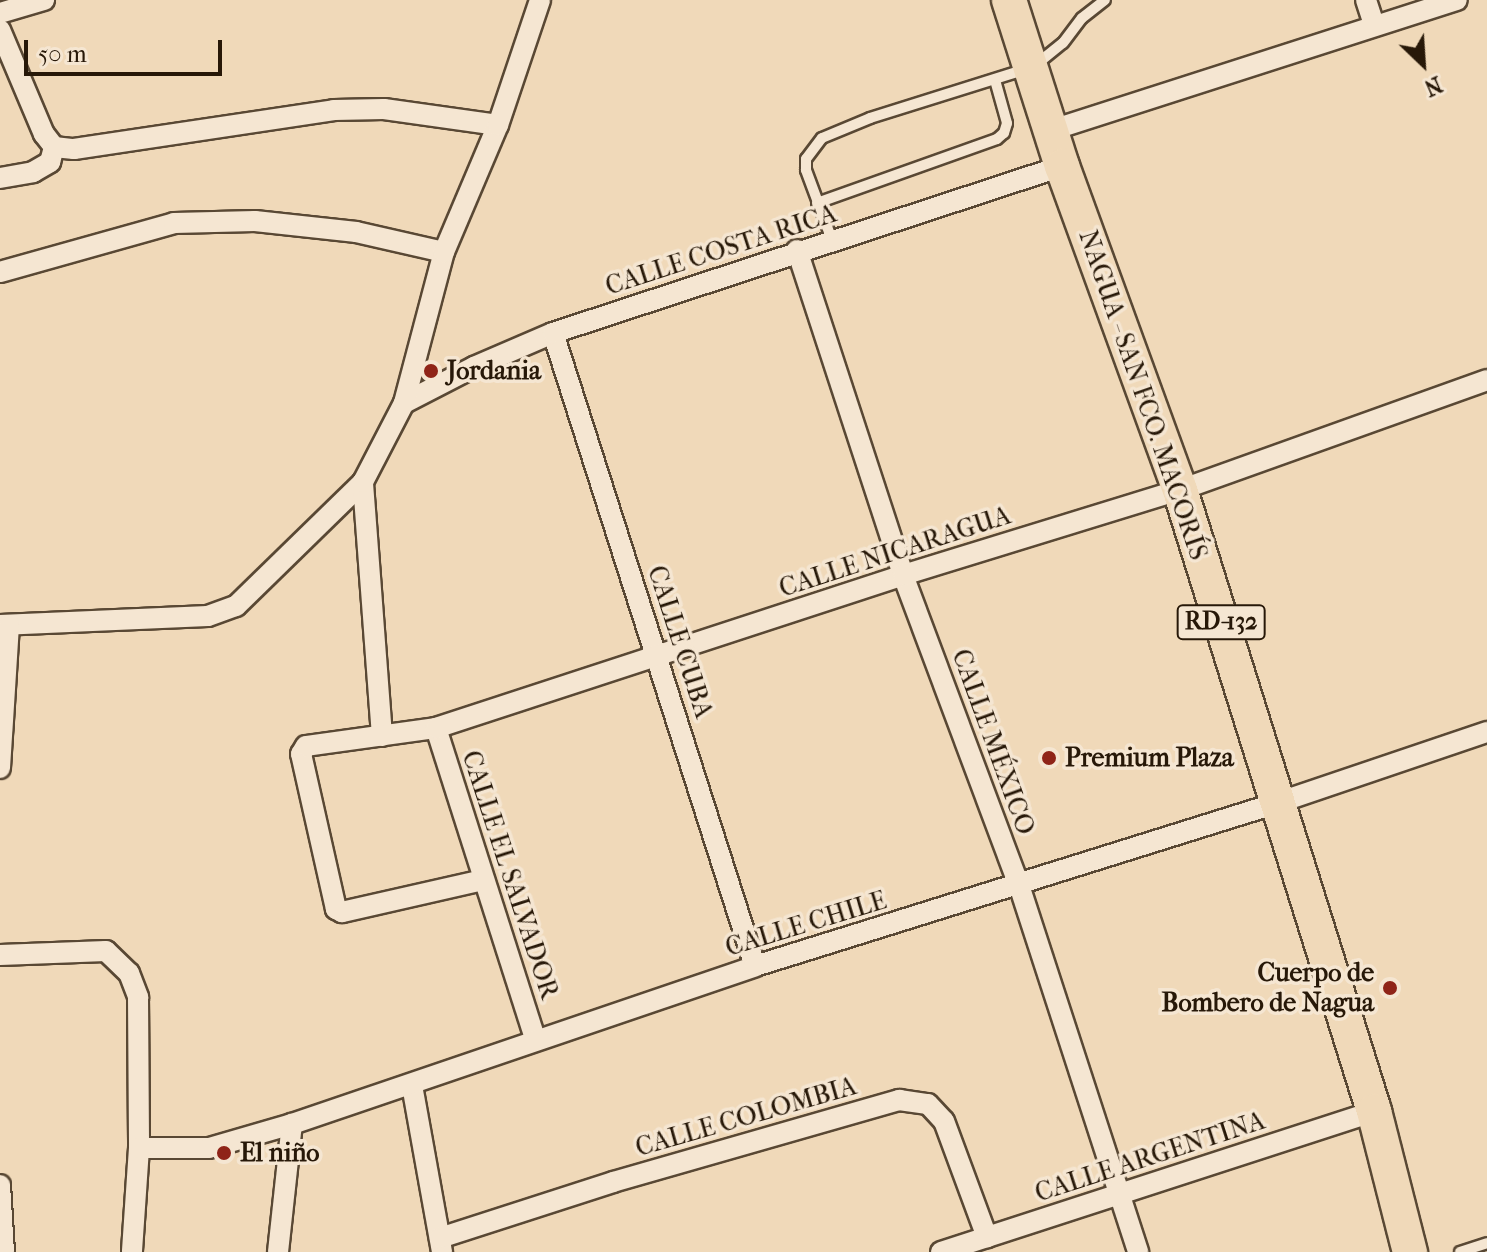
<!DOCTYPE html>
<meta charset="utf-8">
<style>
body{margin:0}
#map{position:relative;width:1487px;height:1252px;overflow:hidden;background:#f0d9b9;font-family:"IM FELL French Canon",serif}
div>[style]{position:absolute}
.roads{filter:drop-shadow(2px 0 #594834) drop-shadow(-2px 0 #594834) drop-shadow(0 2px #594834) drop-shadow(0 -2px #594834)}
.service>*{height:10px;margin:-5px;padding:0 5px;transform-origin:5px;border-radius:5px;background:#f5e6d2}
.minor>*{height:20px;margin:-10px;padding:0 10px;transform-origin:10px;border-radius:10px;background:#f5e6d2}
.primary>*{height:34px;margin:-17px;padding:0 17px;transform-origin:17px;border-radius:17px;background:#f0d9b9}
.dots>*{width:22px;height:22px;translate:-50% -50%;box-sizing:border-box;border:4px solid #f5e6d2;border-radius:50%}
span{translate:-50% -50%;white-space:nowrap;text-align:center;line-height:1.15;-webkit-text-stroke:7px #f5e6d2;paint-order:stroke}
.shield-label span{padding:2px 6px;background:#f5e6d2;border:2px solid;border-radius:6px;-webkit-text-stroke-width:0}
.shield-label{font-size:24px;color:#271808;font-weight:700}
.street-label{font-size:26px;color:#271808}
.poi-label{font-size:26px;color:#271808;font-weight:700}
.left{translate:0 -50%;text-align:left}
.right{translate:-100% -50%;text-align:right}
.north{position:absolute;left:1383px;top:24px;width:80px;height:80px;-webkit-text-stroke:6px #f5e6d2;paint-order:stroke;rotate:155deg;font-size:22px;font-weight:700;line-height:32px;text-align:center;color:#271808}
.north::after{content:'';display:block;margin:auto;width:28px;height:36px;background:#271808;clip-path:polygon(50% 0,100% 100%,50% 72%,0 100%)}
.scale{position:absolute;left:24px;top:40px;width:198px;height:36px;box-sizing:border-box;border:4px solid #271808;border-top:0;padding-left:10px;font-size:24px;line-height:28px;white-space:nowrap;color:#271808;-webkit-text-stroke:6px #f5e6d2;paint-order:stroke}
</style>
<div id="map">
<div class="roads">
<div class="service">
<div style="left:817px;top:203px;width:191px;rotate:-19.6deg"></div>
<div style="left:997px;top:139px;width:9px;rotate:-41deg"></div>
<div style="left:1004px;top:133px;width:10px;rotate:-73deg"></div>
<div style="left:1007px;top:123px;width:45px;rotate:-105.6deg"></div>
<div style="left:832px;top:240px;width:75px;rotate:-110.4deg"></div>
<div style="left:806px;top:170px;width:11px;rotate:-90deg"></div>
<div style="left:806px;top:159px;width:26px;rotate:-53deg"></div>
<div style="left:822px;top:138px;width:52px;rotate:-22.6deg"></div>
<div style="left:870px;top:118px;width:171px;rotate:-17.4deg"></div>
<div style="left:1033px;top:67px;width:38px;rotate:-39deg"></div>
<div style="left:1063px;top:43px;width:31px;rotate:-53deg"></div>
<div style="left:1082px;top:18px;width:29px;rotate:-38deg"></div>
<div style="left:1460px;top:1252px;width:28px;rotate:-18deg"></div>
</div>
<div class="minor">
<div style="left:1366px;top:0;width:26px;rotate:72deg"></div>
<div style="left:0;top:13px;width:46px;rotate:-16.5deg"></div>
<div style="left:0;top:30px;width:113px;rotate:67.1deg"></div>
<div style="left:44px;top:134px;width:16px;rotate:52deg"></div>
<div style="left:54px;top:147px;width:20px;rotate:6deg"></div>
<div style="left:74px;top:149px;width:263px;rotate:-8.5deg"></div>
<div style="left:334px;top:110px;width:50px;rotate:-1.1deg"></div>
<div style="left:384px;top:109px;width:115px;rotate:8deg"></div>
<div style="left:1052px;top:130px;width:425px;rotate:-17.8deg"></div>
<div style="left:0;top:178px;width:34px;rotate:-10deg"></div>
<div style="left:33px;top:172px;width:20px;rotate:-30deg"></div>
<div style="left:50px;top:162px;width:16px;rotate:-75deg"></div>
<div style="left:797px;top:250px;width:342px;rotate:71.9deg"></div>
<div style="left:903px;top:575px;width:331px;rotate:69.5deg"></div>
<div style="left:1019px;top:885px;width:386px;rotate:72deg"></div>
<div style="left:0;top:272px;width:181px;rotate:-15.7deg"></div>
<div style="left:174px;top:223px;width:81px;rotate:-1.4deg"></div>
<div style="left:255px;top:221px;width:102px;rotate:6.2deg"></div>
<div style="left:356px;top:232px;width:90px;rotate:12.8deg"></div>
<div style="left:553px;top:333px;width:664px;rotate:72.3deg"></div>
<div style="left:404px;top:403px;width:79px;rotate:-27.2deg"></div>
<div style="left:474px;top:367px;width:86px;rotate:-23.3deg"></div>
<div style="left:553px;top:333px;width:536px;rotate:-18.16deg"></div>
<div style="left:0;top:625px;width:208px;rotate:-2.5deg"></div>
<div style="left:208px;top:616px;width:30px;rotate:-20deg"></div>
<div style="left:236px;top:606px;width:177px;rotate:-44.3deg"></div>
<div style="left:436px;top:728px;width:326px;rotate:72.3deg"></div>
<div style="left:382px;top:736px;width:255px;rotate:-94.3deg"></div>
<div style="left:363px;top:482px;width:89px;rotate:-62.6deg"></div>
<div style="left:404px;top:403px;width:156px;rotate:-75.2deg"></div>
<div style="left:444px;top:252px;width:138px;rotate:-67deg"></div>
<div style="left:498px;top:125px;width:132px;rotate:-71.4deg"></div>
<div style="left:0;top:768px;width:143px;rotate:-86.4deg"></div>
<div style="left:483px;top:880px;width:145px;rotate:167.2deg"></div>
<div style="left:342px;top:912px;width:7px;rotate:-153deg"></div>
<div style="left:336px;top:909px;width:159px;rotate:-102.7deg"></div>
<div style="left:301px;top:754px;width:9px;rotate:-58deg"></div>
<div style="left:306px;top:746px;width:131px;rotate:-7.9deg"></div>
<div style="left:436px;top:728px;width:491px;rotate:-18.1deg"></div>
<div style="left:903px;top:575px;width:290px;rotate:-17.1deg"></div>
<div style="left:1180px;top:490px;width:326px;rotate:-19.7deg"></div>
<div style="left:0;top:955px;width:106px;rotate:-2.2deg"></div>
<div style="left:106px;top:951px;width:32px;rotate:44deg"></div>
<div style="left:129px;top:973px;width:26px;rotate:69deg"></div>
<div style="left:138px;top:997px;width:151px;rotate:89.6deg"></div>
<div style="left:139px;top:1148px;width:104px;rotate:93.9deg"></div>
<div style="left:412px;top:1085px;width:170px;rotate:79.8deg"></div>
<div style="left:139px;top:1148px;width:70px"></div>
<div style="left:209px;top:1148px;width:86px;rotate:-16.1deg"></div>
<div style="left:292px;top:1124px;width:489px;rotate:-18.8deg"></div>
<div style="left:755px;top:966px;width:547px;rotate:-17.34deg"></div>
<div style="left:1277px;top:803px;width:222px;rotate:-18.7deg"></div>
<div style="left:0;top:1185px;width:67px;rotate:86.6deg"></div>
<div style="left:440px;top:1238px;width:182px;rotate:-17.9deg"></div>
<div style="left:613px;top:1182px;width:298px;rotate:-16deg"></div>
<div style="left:899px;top:1100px;width:29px;rotate:8deg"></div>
<div style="left:928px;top:1104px;width:23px;rotate:47deg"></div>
<div style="left:944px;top:1121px;width:124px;rotate:69.7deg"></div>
<div style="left:278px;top:1252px;width:129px;rotate:-83.8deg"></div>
<div style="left:941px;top:1252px;width:455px;rotate:-18deg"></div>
</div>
<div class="primary">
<div style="left:1009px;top:0;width:174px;rotate:72.3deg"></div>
<div style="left:1062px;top:166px;width:345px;rotate:70deg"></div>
<div style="left:1180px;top:490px;width:651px;rotate:72.65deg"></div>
<div style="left:1374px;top:1111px;width:146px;rotate:75.7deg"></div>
</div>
</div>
<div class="dots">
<div style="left:431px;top:371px;background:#8f2418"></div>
<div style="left:1049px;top:758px;background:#8f2418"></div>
<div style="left:1390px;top:988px;background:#8f2418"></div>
<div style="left:224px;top:1153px;background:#8f2418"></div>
</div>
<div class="shield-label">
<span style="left:1221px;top:622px">RD-132</span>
</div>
<div class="street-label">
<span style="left:721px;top:250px;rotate:-18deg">CALLE COSTA RICA</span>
<span style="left:1143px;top:395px;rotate:71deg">NAGUA - SAN FCO. MACORÍS</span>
<span style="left:895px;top:552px;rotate:-18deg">CALLE NICARAGUA</span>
<span style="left:680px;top:642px;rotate:72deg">CALLE CUBA</span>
<span style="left:993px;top:742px;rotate:70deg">CALLE MÉXICO</span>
<span style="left:510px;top:875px;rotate:72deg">CALLE EL SALVADOR</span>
<span style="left:806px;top:924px;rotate:-17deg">CALLE CHILE</span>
<span style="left:746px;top:1117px;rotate:-16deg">CALLE COLOMBIA</span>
<span style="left:1150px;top:1157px;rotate:-18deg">CALLE ARGENTINA</span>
</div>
<div class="poi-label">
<span class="left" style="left:447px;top:371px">Jordania</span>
<span class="left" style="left:1065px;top:758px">Premium Plaza</span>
<span class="right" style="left:1374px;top:988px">Cuerpo de<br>Bombero de Nagua</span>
<span class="left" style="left:240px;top:1153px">El niño</span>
</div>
<div class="north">N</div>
<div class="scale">50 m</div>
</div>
